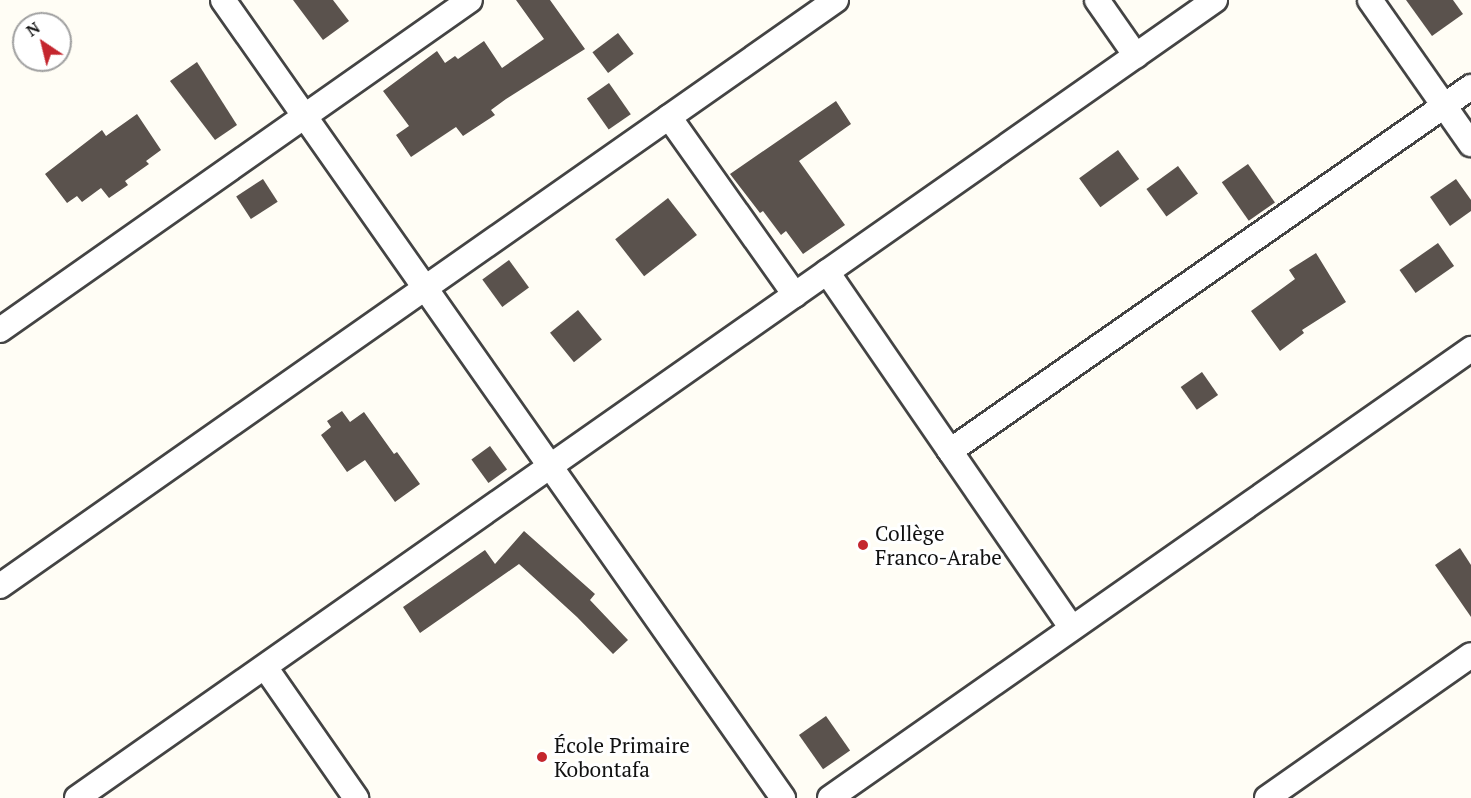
<!DOCTYPE html>
<meta charset="utf-8">
<style>
body{margin:0}
#map{position:relative;width:1471px;height:798px;overflow:hidden;background:#fffdf5;font-family:"PT Serif",serif}
div>[style]{position:absolute}
.building>*{inset:0;background:#5a524d;transform-origin:0 0}
.roads{filter:drop-shadow(2px 0 #444) drop-shadow(-2px 0 #444) drop-shadow(0 2px #444) drop-shadow(0 -2px #444)}
.minor>*{height:24px;margin:-12px;padding:0 12px;transform-origin:12px;border-radius:12px;background:#fff}
.dots>*{width:16px;height:16px;translate:-50% -50%;box-sizing:border-box;border:3px solid #fff;border-radius:50%}
span{translate:-50% -50%;white-space:nowrap;text-align:center;line-height:1.15;-webkit-text-stroke:6px #fff;paint-order:stroke}
.poi-label{font-size:21px;color:#111}
.left{translate:0 -50%;text-align:left}
.north{position:absolute;left:12px;top:12px;width:60px;height:60px;box-sizing:border-box;background:#fff;border:2px solid #a0a0a0;border-radius:50%;rotate:325deg;font-size:16px;font-weight:700;line-height:24px;text-align:center;color:#111}
.north::after{content:'';display:block;margin:auto;width:21px;height:27px;background:#c4262e;clip-path:polygon(50% 0,100% 100%,50% 72%,0 100%)}
</style>
<div id="map">
<div class="building">
<div style="clip-path:polygon(293px 0,333px 0,349px 21px,323px 40px)"></div>
<div style="clip-path:polygon(516px 0,550px 0,585px 49px,506px 99px,491px 110px,495px 115px,463px 136px,456px 127px,411px 157px,396px 135px,409px 126px,383px 91px,437px 51px,445px 63px,455px 56px,458px 59px,484px 41px,502px 68px,544px 39px)"></div>
<div style="clip-path:polygon(1406px 0,1453px 0,1463px 14px,1432px 36px)"></div>
<div style="left:618px;top:33px;width:26px;height:32px;rotate:53deg"></div>
<div style="clip-path:polygon(197px 62px,237px 125px,215px 140px,170px 81px)"></div>
<div style="left:609px;top:83px;width:38px;height:27px;rotate:55deg"></div>
<div style="clip-path:polygon(836px 101px,851px 124px,799px 161px,845px 225px,803px 254px,786px 231px,781px 235px,763px 211px,760px 213px,730px 174px)"></div>
<div style="clip-path:polygon(137px 114px,161px 150px,146px 161px,149px 164px,125px 181px,128px 185px,109px 198px,101px 188px,82px 202px,77px 196px,67px 203px,45px 174px,102px 130px,106px 136px)"></div>
<div style="left:1118px;top:150px;width:36px;height:48px;rotate:54deg"></div>
<div style="left:1248px;top:164px;width:47px;height:32px;rotate:55deg"></div>
<div style="left:1178px;top:166px;width:34px;height:39px;rotate:54deg"></div>
<div style="left:263px;top:179px;width:27px;height:32px;rotate:57deg"></div>
<div style="clip-path:polygon(1456px 179px,1471px 200px,1471px 211px,1450px 226px,1430px 197px)"></div>
<div style="left:668px;top:198px;width:47px;height:67px;rotate:52deg"></div>
<div style="left:1438px;top:243px;width:28px;height:47px;rotate:55deg"></div>
<div style="clip-path:polygon(1316px 253px,1346px 302px,1302px 330px,1304px 333px,1280px 351px,1251px 311px,1295px 279px,1289px 270px)"></div>
<div style="left:509px;top:260px;width:34px;height:33px;rotate:54deg"></div>
<div style="left:578px;top:310px;width:38px;height:36px;rotate:51deg"></div>
<div style="left:1202px;top:372px;width:28px;height:26px;rotate:55deg"></div>
<div style="clip-path:polygon(342px 411px,350px 422px,364px 412px,394px 454px,397px 452px,420px 484px,395px 502px,365px 460px,347px 472px,321px 435px,331px 427px,327px 421px)"></div>
<div style="left:490px;top:446px;width:29px;height:23px;rotate:54deg"></div>
<div style="clip-path:polygon(524px 531px,595px 594px,590px 600px,628px 640px,613px 654px,577px 617px,519px 564px,420px 633px,403px 607px,485px 550px,495px 564px)"></div>
<div style="clip-path:polygon(1460px 548px,1471px 565px,1471px 617px,1435px 565px)"></div>
<div style="left:826px;top:716px;width:42px;height:33px;rotate:55deg"></div>
</div>
<div class="roads">
<div class="minor">
<div style="left:223px;top:0;width:975px;rotate:54.94deg"></div>
<div style="left:1097px;top:0;width:68px;rotate:55.1deg"></div>
<div style="left:1370px;top:0;width:176px;rotate:55deg"></div>
<div style="left:669px;top:117px;width:218px;rotate:54.7deg"></div>
<div style="left:827px;top:272px;width:432px;rotate:55.5deg"></div>
<div style="left:0;top:330px;width:574px;rotate:-35.07deg"></div>
<div style="left:950px;top:451px;width:636px;rotate:-34.94deg"></div>
<div style="left:0;top:586px;width:1021px;rotate:-35.03deg"></div>
<div style="left:265px;top:667px;width:160px;rotate:55.2deg"></div>
<div style="left:77px;top:798px;width:1390px;rotate:-35.04deg"></div>
<div style="left:830px;top:798px;width:783px;rotate:-35.01deg"></div>
<div style="left:1267px;top:798px;width:249px;rotate:-35deg"></div>
</div>
</div>
<div class="dots">
<div style="left:863px;top:545px;background:#c4262e"></div>
<div style="left:542px;top:757px;background:#c4262e"></div>
</div>
<div class="poi-label">
<span class="left" style="left:875px;top:545px">Collège<br>Franco-Arabe</span>
<span class="left" style="left:554px;top:757px">École Primaire<br>Kobontafa</span>
</div>
<div class="north">N</div>
</div>
